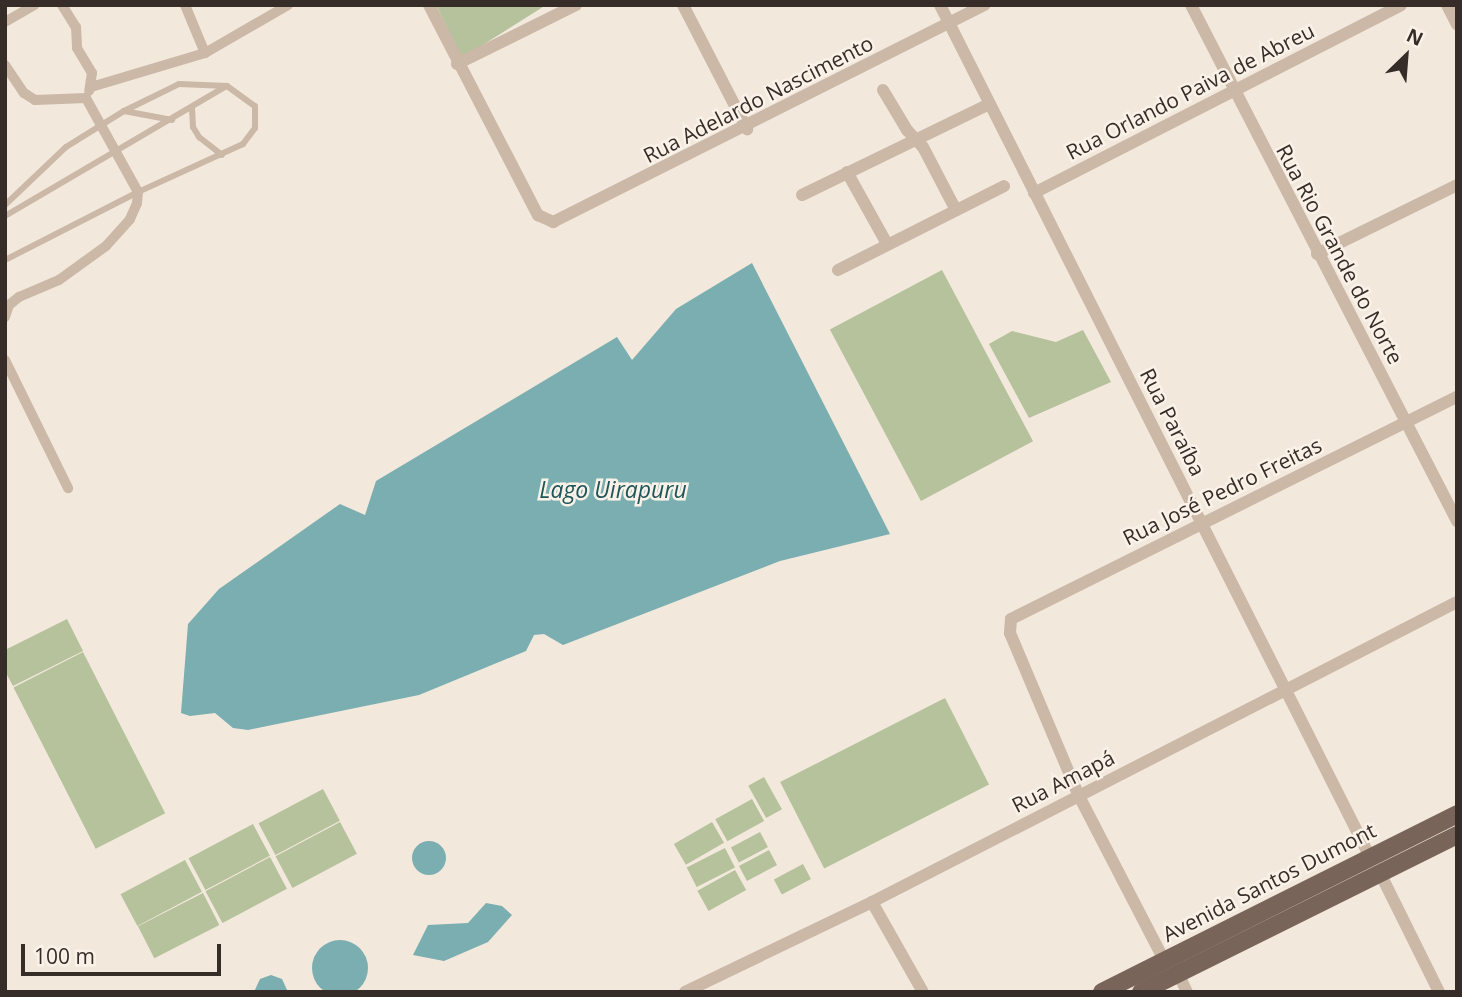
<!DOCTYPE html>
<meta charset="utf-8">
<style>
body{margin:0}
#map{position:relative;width:1462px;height:997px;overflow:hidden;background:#f2e8dc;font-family:"Open Sans",sans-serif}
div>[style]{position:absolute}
.green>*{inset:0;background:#b5c29b;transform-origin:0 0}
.water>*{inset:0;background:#7aaeb0}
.round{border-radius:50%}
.service>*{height:6px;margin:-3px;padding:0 3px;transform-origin:3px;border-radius:3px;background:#cbb8a7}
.pedestrian>*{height:10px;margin:-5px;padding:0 5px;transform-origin:5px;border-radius:5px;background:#cbb8a7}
.minor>*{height:12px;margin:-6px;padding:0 6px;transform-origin:6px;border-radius:6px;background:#cbb8a7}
.primary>*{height:18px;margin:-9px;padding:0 9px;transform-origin:9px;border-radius:9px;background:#796459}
span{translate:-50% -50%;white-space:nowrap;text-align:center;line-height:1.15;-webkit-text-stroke:5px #faf2e8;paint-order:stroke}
.street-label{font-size:21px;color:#372d28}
.water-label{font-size:23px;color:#1d5559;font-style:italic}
.frame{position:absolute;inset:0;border:7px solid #372d28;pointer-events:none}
.north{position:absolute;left:1371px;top:21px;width:70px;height:70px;-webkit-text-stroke:5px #faf2e8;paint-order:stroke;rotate:25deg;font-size:19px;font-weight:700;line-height:28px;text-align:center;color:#372d28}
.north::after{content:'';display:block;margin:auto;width:24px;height:32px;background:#372d28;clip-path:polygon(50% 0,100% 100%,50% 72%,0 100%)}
.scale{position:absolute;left:21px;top:944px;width:200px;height:32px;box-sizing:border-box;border:4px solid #372d28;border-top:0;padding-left:9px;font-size:21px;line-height:24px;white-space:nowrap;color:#372d28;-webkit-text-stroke:5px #faf2e8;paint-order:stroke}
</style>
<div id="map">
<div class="green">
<div style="clip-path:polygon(436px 5px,546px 5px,462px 58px)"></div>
<div style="left:942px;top:270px;width:194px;height:127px;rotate:62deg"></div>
<div style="clip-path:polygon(1083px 330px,1111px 382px,1029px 418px,989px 344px,1012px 331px,1056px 342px)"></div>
<div style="clip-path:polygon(67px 619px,83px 651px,13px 686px,5px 671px,5px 650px)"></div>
<div style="left:83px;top:652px;width:181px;height:78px;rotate:63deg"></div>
<div style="left:945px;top:698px;width:97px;height:185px;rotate:63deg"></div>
<div style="left:764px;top:777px;width:37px;height:18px;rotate:61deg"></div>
<div style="left:323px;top:789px;width:36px;height:73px;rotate:62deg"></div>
<div style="left:752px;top:799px;width:25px;height:42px;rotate:61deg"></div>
<div style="left:340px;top:822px;width:36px;height:73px;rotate:62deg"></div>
<div style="left:712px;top:822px;width:24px;height:44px;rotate:60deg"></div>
<div style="left:253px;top:824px;width:36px;height:73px;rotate:62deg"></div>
<div style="left:760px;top:832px;width:17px;height:33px;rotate:62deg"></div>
<div style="left:725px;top:848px;width:22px;height:43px;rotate:63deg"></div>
<div style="left:769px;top:850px;width:17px;height:34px;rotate:62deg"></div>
<div style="left:270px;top:857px;width:36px;height:73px;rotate:62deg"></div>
<div style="left:185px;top:860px;width:36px;height:73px;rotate:62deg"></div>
<div style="left:803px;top:864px;width:17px;height:33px;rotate:62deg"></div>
<div style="left:735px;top:870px;width:23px;height:43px;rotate:61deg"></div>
<div style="left:203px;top:893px;width:36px;height:73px;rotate:63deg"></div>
</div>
<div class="water">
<div style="clip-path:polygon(752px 263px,890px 534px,780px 561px,563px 645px,544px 634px,534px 635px,526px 651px,419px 695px,248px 730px,233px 728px,215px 713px,190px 716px,181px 713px,188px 624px,219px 589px,340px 504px,365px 515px,376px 481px,617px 337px,632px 360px,676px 309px)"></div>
<div class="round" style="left:412px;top:841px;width:34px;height:34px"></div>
<div style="clip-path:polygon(486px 903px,502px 906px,512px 915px,488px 942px,444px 961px,413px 955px,428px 925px,468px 923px)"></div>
<div class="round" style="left:312px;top:940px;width:56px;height:56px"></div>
<div style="clip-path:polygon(271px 975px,282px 979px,288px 992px,254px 992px,260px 979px)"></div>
</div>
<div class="service">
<div style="left:192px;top:108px;width:19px;rotate:87deg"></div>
<div style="left:193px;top:127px;width:12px;rotate:59deg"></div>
<div style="left:199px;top:137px;width:29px;rotate:38deg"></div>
<div style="left:124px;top:111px;width:49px;rotate:10.6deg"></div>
<div style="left:5px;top:205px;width:84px;rotate:-43.6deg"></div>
<div style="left:66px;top:147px;width:68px;rotate:-31.8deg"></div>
<div style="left:124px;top:111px;width:61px;rotate:-26.1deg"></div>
<div style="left:179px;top:84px;width:48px;rotate:2.4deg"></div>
<div style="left:227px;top:86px;width:34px;rotate:36deg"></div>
<div style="left:255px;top:106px;width:22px;rotate:90deg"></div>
<div style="left:255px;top:128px;width:20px;rotate:127deg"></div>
<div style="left:243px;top:144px;width:115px;rotate:155.4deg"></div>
<div style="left:138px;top:192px;width:149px;rotate:152.9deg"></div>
<div style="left:5px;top:216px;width:257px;rotate:-30.4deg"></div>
</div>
<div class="pedestrian">
<div style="left:62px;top:5px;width:26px;rotate:58deg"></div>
<div style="left:76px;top:27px;width:21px;rotate:87deg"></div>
<div style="left:77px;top:48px;width:29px;rotate:59deg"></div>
<div style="left:92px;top:73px;width:18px;rotate:99deg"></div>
<div style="left:185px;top:5px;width:52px;rotate:67.4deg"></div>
<div style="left:5px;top:22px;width:34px;rotate:-30deg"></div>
<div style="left:5px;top:65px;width:34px;rotate:56deg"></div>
<div style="left:24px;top:93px;width:13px;rotate:32deg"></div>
<div style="left:35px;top:100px;width:51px;rotate:-2.2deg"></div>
<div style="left:91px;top:87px;width:119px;rotate:-16.6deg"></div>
<div style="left:205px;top:53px;width:96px;rotate:-30deg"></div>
<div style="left:5px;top:317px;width:13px;rotate:-72deg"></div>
<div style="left:9px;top:305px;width:13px;rotate:-39deg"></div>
<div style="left:19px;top:297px;width:43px;rotate:-23deg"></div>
<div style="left:59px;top:280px;width:58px;rotate:-35.9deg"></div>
<div style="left:106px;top:246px;width:36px;rotate:-48deg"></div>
<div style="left:130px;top:219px;width:17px;rotate:-66deg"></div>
<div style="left:137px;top:203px;width:11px;rotate:-85deg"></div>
<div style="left:138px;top:192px;width:107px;rotate:-119deg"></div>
<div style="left:5px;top:360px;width:143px;rotate:63.8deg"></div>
</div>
<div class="minor">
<div style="left:429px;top:5px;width:237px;rotate:62.6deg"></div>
<div style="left:538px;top:215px;width:17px;rotate:25deg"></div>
<div style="left:553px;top:222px;width:483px;rotate:-26.7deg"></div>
<div style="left:683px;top:5px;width:140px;rotate:62.7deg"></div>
<div style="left:940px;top:5px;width:954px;rotate:63.22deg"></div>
<div style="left:1191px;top:5px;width:581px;rotate:62.73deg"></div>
<div style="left:1447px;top:5px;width:22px;rotate:63deg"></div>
<div style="left:457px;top:64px;width:133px;rotate:-26.4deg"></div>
<div style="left:883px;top:90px;width:47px;rotate:59deg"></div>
<div style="left:907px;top:130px;width:23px;rotate:47deg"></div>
<div style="left:923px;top:147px;width:71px;rotate:62.4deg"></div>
<div style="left:847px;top:172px;width:82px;rotate:60.9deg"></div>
<div style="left:1034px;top:193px;width:412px;rotate:-27.1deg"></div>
<div style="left:802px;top:195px;width:208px;rotate:-25.9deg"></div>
<div style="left:1317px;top:254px;width:156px;rotate:-26.2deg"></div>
<div style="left:838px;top:270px;width:186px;rotate:-26.8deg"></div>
<div style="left:1380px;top:873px;width:133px;rotate:63.6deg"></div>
<div style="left:872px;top:902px;width:103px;rotate:60.5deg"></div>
<div style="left:1164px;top:960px;width:187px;rotate:-117.4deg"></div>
<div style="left:1078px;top:794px;width:175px;rotate:-112.9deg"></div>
<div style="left:1010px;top:633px;width:14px;rotate:-86deg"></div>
<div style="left:1011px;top:619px;width:498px;rotate:-26.5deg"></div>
<div style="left:1178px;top:973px;width:21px;rotate:65deg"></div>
<div style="left:685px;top:992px;width:208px;rotate:-25.7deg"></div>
<div style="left:872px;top:902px;width:657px;rotate:-27.15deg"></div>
</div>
<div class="primary">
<div style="left:1102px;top:992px;width:397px;rotate:-26.6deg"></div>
<div style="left:1141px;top:992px;width:353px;rotate:-26.4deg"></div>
</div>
<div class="street-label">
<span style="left:1190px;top:91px;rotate:-27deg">Rua Orlando Paiva de Abreu</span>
<span style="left:758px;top:99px;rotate:-27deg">Rua Adelardo Nascimento</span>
<span style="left:1340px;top:254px;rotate:62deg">Rua Rio Grande do Norte</span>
<span style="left:1173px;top:422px;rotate:63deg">Rua Paraíba</span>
<span style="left:1222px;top:491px;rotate:-26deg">Rua José Pedro Freitas</span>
<span style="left:1063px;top:781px;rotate:-27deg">Rua Amapá</span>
<span style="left:1269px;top:882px;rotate:-27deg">Avenida Santos Dumont</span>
</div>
<div class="water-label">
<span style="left:613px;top:489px">Lago Uirapuru</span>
</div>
<div class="frame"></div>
<div class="north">N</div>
<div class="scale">100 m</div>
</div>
